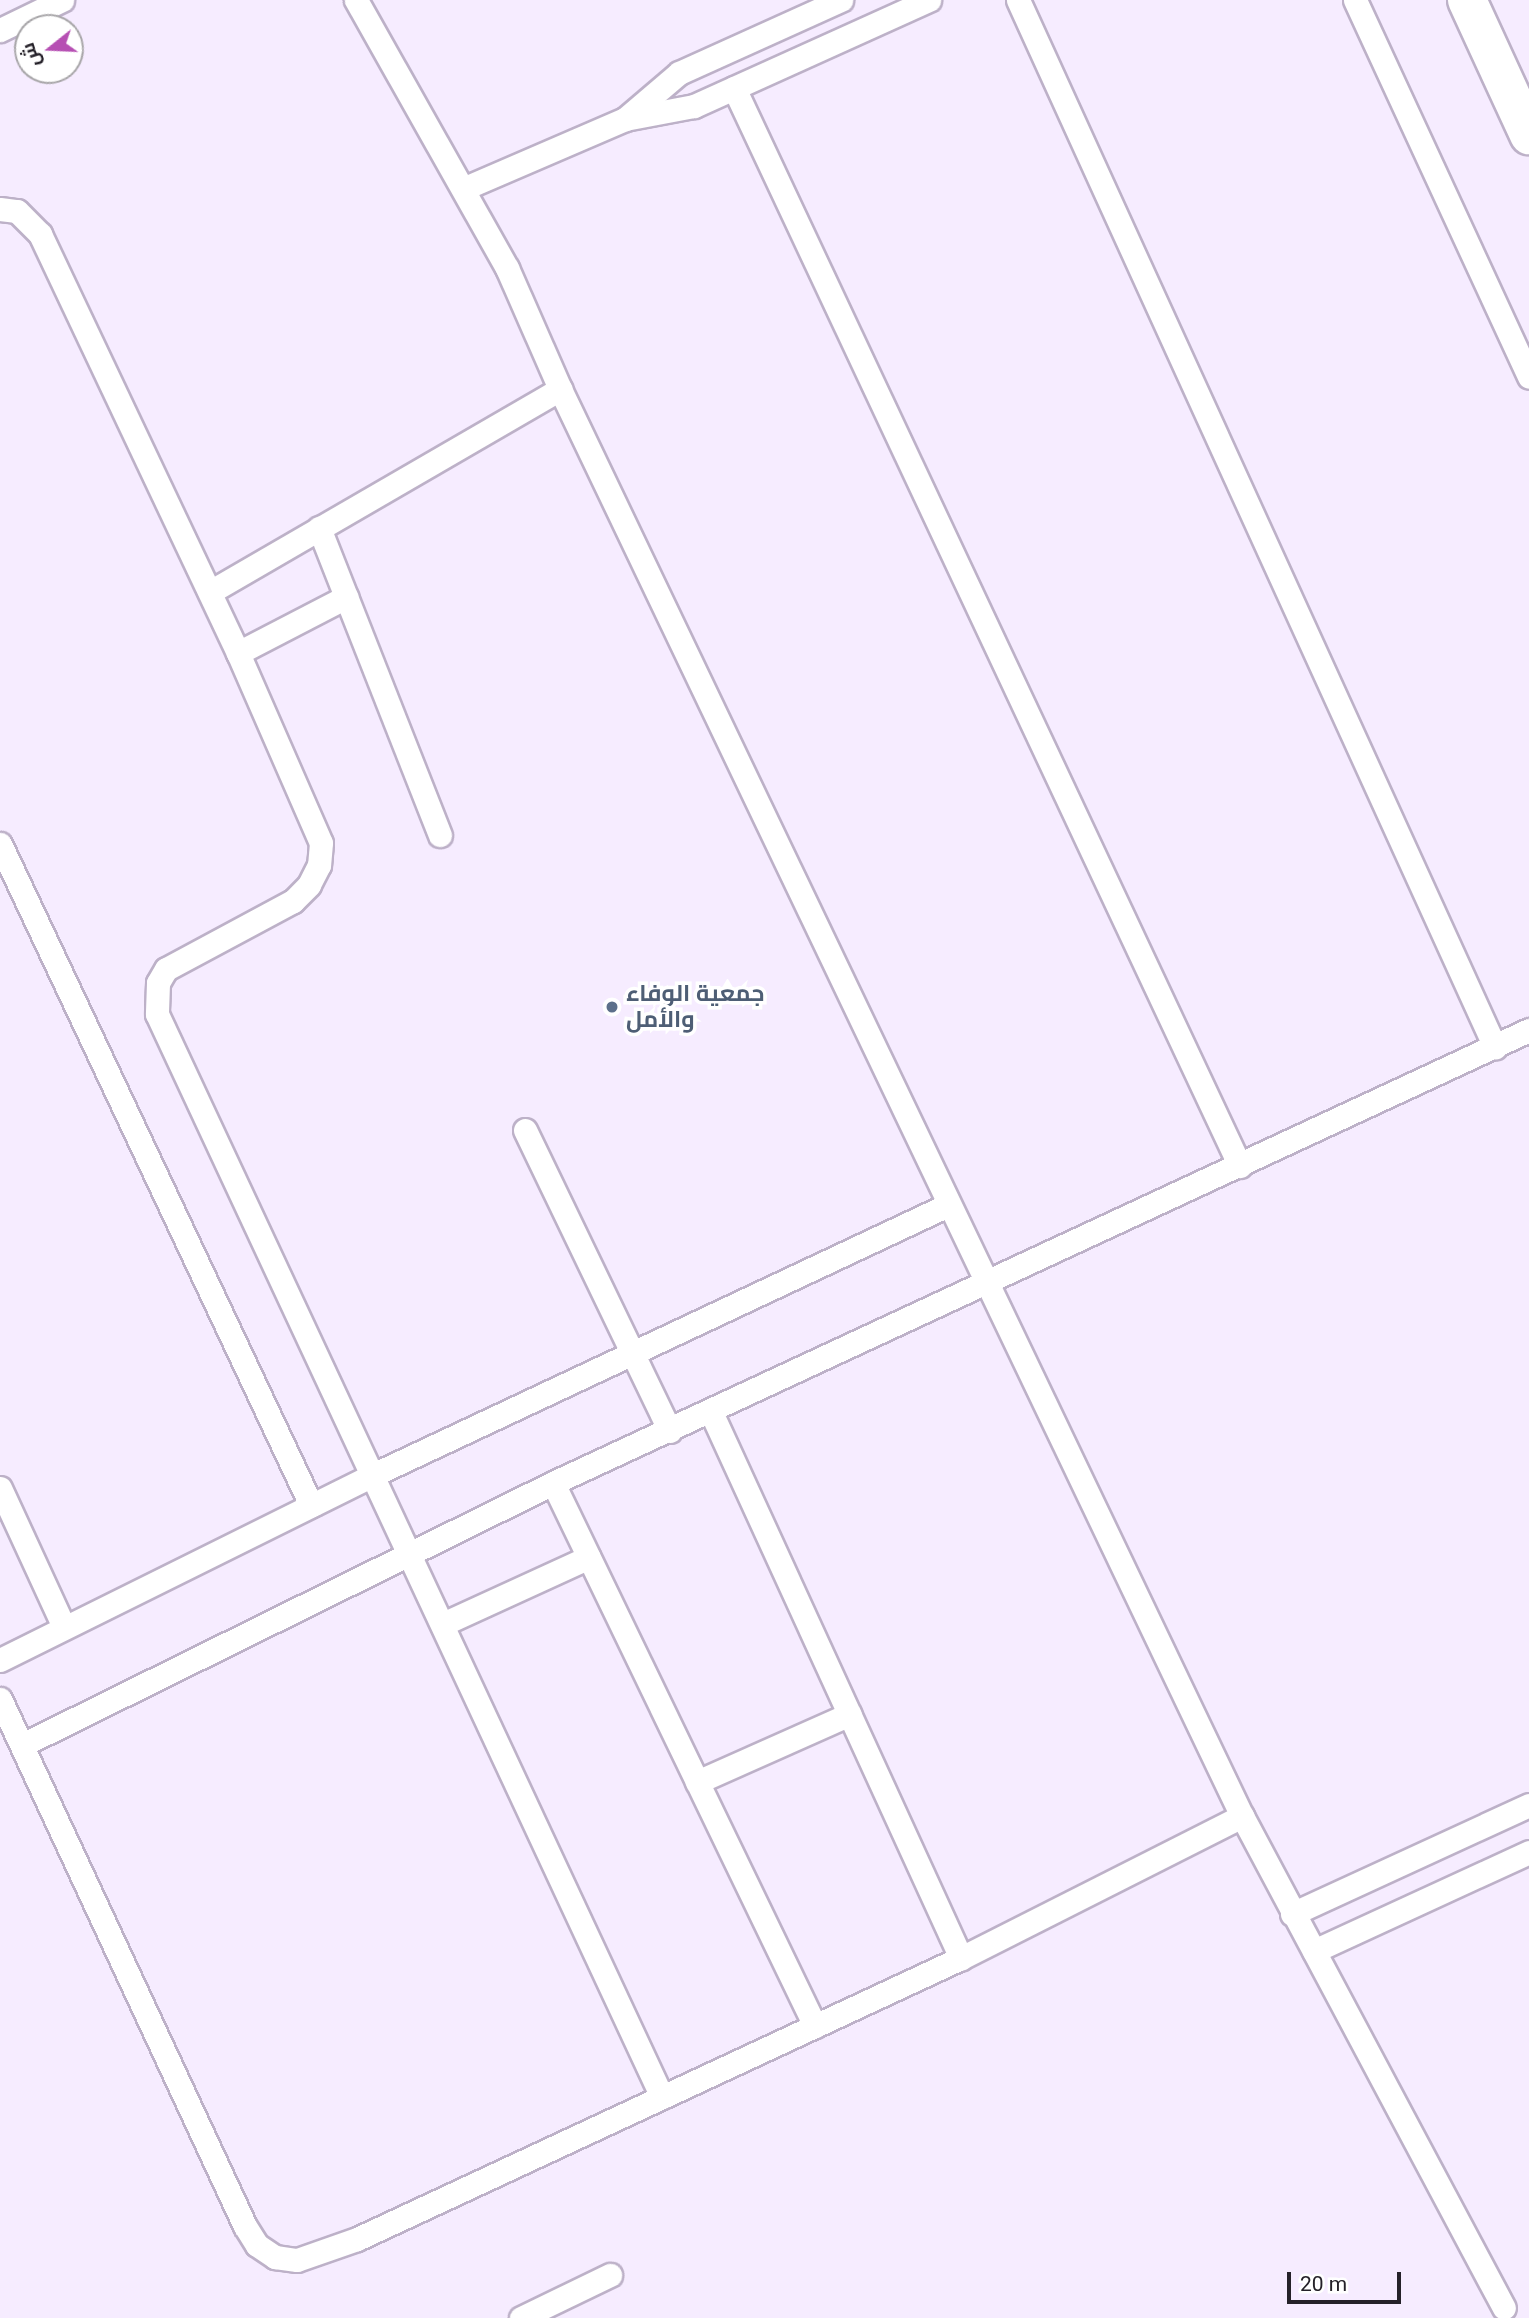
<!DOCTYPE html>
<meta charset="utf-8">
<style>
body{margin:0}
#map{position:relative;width:1529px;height:2318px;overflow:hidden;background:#f6ecff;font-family:Roboto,Cairo,sans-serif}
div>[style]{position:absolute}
.roads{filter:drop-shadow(2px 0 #bdb1c8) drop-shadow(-2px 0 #bdb1c8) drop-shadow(0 2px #bdb1c8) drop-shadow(0 -2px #bdb1c8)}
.service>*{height:23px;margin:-11.5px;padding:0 11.5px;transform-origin:11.5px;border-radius:11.5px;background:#fff}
.secondary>*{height:38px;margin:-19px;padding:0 19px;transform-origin:19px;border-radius:19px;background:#fff}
.dots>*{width:19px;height:19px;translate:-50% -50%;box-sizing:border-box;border:4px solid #fff;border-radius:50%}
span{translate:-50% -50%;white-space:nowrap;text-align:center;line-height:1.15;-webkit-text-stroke:7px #fff;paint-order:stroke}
.service-label{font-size:23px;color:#4e5e75;font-weight:700}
.left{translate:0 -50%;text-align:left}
.north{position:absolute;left:14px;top:14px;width:70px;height:70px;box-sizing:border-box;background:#fff;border:2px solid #a8a6a9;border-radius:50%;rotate:252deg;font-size:19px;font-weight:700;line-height:28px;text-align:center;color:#252129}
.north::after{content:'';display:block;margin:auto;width:24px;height:32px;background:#b64fb3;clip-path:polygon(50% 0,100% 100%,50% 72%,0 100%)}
.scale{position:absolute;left:1287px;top:2272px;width:114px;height:32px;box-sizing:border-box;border:4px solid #252129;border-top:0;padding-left:9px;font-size:21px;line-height:24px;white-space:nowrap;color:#252129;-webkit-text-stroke:5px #fff;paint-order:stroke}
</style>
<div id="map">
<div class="roads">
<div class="service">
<div style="left:356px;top:0;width:308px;rotate:60.6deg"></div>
<div style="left:507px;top:268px;width:132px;rotate:66.3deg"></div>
<div style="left:560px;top:389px;width:1582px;rotate:64.46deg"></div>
<div style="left:1242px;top:1816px;width:557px;rotate:61.96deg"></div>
<div style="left:1018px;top:0;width:1151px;rotate:65.51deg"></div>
<div style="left:1355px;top:0;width:415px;rotate:65.2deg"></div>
<div style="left:0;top:30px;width:69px;rotate:-25.8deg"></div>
<div style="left:734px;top:88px;width:1191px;rotate:64.86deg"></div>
<div style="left:625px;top:119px;width:71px;rotate:-40.4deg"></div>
<div style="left:679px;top:73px;width:178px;rotate:-24.3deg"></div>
<div style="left:465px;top:188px;width:174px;rotate:-23.3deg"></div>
<div style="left:625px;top:119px;width:70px;rotate:-10.7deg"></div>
<div style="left:694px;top:106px;width:258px;rotate:-24.3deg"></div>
<div style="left:0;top:209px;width:17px;rotate:7deg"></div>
<div style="left:17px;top:211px;width:33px;rotate:45deg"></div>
<div style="left:40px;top:234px;width:463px;rotate:64.7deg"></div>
<div style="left:238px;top:653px;width:207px;rotate:66.4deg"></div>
<div style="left:321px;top:843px;width:22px;rotate:95deg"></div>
<div style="left:319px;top:865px;width:22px;rotate:117deg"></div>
<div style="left:309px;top:885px;width:23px;rotate:135deg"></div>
<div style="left:293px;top:901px;width:144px;rotate:151.8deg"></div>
<div style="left:166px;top:969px;width:16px;rotate:120deg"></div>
<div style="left:158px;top:983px;width:31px;rotate:92deg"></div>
<div style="left:157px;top:1014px;width:1195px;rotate:65deg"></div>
<div style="left:319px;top:528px;width:330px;rotate:68.5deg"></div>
<div style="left:210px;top:592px;width:405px;rotate:-30.1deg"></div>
<div style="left:238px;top:653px;width:122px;rotate:-27.4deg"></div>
<div style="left:0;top:844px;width:731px;rotate:64.8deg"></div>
<div style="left:525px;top:1130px;width:334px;rotate:64.3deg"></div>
<div style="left:711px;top:1412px;width:601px;rotate:65.4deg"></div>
<div style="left:553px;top:1483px;width:603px;rotate:64.24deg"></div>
<div style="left:0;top:1488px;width:153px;rotate:65.3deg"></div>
<div style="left:445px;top:1623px;width:158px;rotate:-24.6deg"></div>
<div style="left:0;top:1660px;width:419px;rotate:-26.4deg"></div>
<div style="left:375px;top:1474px;width:633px;rotate:-25.15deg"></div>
<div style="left:0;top:1699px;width:581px;rotate:65.07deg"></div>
<div style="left:245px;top:2226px;width:22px;rotate:58deg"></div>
<div style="left:257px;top:2245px;width:22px;rotate:34deg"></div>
<div style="left:275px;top:2257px;width:22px;rotate:8deg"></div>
<div style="left:297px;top:2260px;width:64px;rotate:-19.3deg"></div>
<div style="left:357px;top:2239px;width:666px;rotate:-24.95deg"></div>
<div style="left:961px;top:1958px;width:315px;rotate:-26.8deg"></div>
<div style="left:22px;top:1745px;width:592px;rotate:-26.26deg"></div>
<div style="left:553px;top:1483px;width:1076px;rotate:-24.9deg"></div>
<div style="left:697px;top:1782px;width:167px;rotate:-24deg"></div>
<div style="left:1292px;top:1914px;width:261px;rotate:-24.7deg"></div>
<div style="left:1314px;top:1951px;width:237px;rotate:-24.7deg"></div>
<div style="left:521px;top:2318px;width:99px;rotate:-25.8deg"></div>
</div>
<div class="secondary">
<div style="left:1467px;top:0;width:149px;rotate:65.3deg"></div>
</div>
</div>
<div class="dots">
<div style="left:612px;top:1007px;background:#5c6f8a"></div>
</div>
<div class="service-label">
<span class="left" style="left:626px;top:1007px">جمعية الوفاء<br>والأمل</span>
</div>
<div class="north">ش</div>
<div class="scale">20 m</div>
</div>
